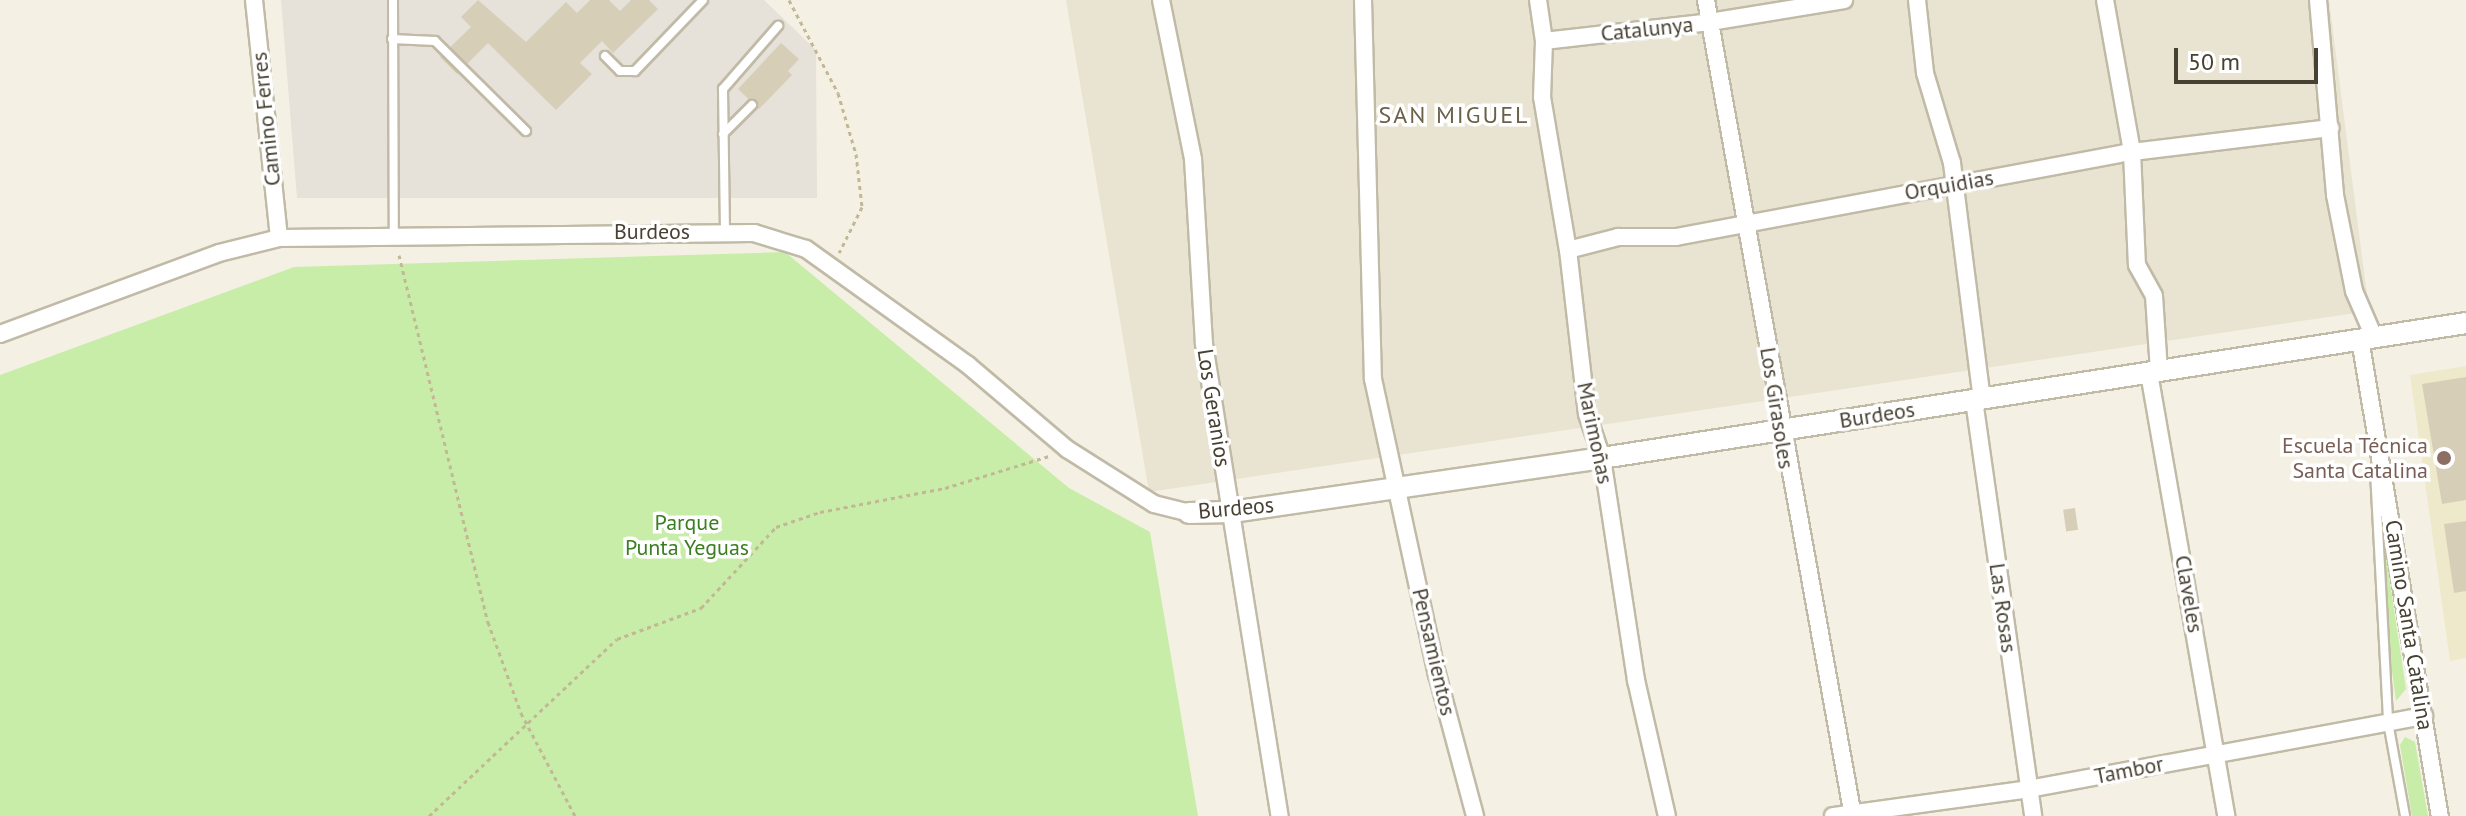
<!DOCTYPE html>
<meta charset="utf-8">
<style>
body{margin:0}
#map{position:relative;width:2466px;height:816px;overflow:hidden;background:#f4f1e4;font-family:"PT Sans",sans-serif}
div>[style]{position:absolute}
.residential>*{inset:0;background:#e8e4d1}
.industrial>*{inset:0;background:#e6e1d9}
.education>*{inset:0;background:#efe9cc}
.green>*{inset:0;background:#c7eda8}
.building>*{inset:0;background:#d7ceb8;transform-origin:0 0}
.path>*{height:3px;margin-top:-1.5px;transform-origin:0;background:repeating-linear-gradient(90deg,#c3b895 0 4px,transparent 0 8px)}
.roads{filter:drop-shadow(2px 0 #c0baa6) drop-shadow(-2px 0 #c0baa6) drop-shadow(0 2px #c0baa6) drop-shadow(0 -2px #c0baa6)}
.service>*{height:8px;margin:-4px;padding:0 4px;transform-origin:4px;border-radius:4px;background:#fff}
.minor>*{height:16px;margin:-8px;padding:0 8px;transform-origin:8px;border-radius:8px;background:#fff}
.tertiary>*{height:20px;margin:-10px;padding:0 10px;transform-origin:10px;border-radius:10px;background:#fff}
.dots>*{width:22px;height:22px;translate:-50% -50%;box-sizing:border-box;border:4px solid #fff;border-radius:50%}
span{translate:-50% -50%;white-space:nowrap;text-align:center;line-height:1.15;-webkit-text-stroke:7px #fff;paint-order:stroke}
.street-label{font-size:22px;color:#474133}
.education-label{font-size:22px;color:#785e54}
.right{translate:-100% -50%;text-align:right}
.park-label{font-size:22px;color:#3a7e21}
.neighbourhood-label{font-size:24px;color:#6b6149;letter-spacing:2px}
.scale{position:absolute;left:2174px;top:48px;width:144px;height:36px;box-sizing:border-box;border:4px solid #474133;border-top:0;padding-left:10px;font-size:24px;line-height:28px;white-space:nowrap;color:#474133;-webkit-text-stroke:6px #fff;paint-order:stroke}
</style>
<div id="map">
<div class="residential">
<div style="clip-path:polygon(1066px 0,2329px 0,2369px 311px,1149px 492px)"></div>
</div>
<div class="industrial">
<div style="clip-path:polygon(281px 0,764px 0,816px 50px,817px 198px,297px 198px)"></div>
</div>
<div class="education">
<div style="clip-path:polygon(2466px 366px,2466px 658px,2450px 661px,2410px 375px)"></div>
</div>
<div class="green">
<div style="clip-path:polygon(785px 252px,1069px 488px,1150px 532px,1198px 816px,0 816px,0 375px,294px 267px)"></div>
<div style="clip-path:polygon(2372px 520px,2381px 522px,2406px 689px,2396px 701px)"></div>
<div style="clip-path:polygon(2405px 737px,2415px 742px,2428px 816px,2412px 816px,2400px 745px)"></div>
</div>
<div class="building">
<div style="clip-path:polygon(478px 0,526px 42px,566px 2px,577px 13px,590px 0,609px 0,620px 11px,631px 0,649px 0,658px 9px,613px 53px,602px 41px,580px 63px,592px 74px,556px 110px,488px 43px,457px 74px,440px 57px,471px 27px,461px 17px)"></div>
<div style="clip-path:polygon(781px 43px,799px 59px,788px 71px,792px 75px,759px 109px,738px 89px)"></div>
<div style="clip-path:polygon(2466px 377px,2466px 500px,2442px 504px,2422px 384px)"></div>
<div style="left:2075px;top:508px;width:22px;height:12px;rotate:82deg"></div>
<div style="clip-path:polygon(2466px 521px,2466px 591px,2454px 593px,2444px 524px)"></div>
</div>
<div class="path">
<div style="left:789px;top:0;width:105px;rotate:62.2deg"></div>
<div style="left:838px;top:93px;width:64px;rotate:73.6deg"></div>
<div style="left:856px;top:154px;width:53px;rotate:83.5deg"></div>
<div style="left:862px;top:207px;width:51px;rotate:116.6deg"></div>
<div style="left:399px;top:255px;width:378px;rotate:76.4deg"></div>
<div style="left:488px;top:622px;width:97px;rotate:70.1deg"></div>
<div style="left:521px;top:713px;width:116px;rotate:62.3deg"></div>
<div style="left:429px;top:816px;width:258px;rotate:-43.3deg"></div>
<div style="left:617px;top:639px;width:90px;rotate:-20.3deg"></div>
<div style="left:701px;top:608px;width:110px;rotate:-47.2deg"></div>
<div style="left:776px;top:527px;width:46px;rotate:-18.8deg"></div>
<div style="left:820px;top:512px;width:127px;rotate:-10.9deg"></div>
<div style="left:945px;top:488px;width:109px;rotate:-17.1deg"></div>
</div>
<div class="roads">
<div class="service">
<div style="left:393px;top:0;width:236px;rotate:89.8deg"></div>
<div style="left:392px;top:39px;width:43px;rotate:2.7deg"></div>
<div style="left:435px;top:41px;width:128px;rotate:44.7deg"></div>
<div style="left:605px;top:56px;width:21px;rotate:45deg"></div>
<div style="left:620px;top:71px;width:15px"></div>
<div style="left:635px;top:71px;width:98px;rotate:-46.2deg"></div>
<div style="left:723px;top:134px;width:41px;rotate:-45deg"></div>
<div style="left:725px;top:232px;width:143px;rotate:-90.8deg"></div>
<div style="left:723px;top:89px;width:84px;rotate:-48.9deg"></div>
<div style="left:2375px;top:471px;width:251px;rotate:87deg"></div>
<div style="left:2388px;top:722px;width:96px;rotate:79.7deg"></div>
</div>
<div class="minor">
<div style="left:254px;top:0;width:239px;rotate:84deg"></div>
<div style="left:1161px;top:0;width:162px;rotate:78.6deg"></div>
<div style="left:1193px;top:159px;width:185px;rotate:86.6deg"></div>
<div style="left:1204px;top:344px;width:478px;rotate:80.9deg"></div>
<div style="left:1363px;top:0;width:379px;rotate:88.5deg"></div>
<div style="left:1373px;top:379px;width:302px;rotate:77.8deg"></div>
<div style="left:1437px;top:674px;width:147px;rotate:75deg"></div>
<div style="left:1538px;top:0;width:41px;rotate:81.7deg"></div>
<div style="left:1544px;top:41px;width:56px;rotate:92deg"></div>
<div style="left:1542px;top:97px;width:155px;rotate:80.4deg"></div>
<div style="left:1568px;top:250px;width:165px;rotate:83.4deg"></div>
<div style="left:1587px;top:414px;width:46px;rotate:71.2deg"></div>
<div style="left:1602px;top:458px;width:225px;rotate:81.3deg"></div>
<div style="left:1636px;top:680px;width:139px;rotate:77.2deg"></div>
<div style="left:1706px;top:0;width:829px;rotate:79.79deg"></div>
<div style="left:1917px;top:0;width:73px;rotate:83.7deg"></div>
<div style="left:1925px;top:73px;width:94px;rotate:73.3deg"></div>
<div style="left:1952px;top:163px;width:238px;rotate:82.8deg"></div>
<div style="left:2105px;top:0;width:154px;rotate:79.9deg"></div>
<div style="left:2132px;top:152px;width:113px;rotate:87.5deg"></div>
<div style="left:2137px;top:265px;width:35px;rotate:61deg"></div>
<div style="left:2154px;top:296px;width:75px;rotate:86.2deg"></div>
<div style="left:2318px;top:0;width:196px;rotate:85deg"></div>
<div style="left:2335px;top:195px;width:98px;rotate:78.8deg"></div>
<div style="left:2354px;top:291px;width:50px;rotate:66.5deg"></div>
<div style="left:1544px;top:41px;width:167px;rotate:-6.5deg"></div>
<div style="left:1710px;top:22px;width:136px;rotate:-9.3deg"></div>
<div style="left:1568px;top:250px;width:52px;rotate:-14.6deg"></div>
<div style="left:1618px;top:237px;width:58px"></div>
<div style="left:1676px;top:237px;width:464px;rotate:-10.6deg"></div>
<div style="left:2132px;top:152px;width:200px;rotate:-6.9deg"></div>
<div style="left:0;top:334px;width:233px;rotate:-20.3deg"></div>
<div style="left:219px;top:253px;width:62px;rotate:-14deg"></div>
<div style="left:279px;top:238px;width:475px;rotate:-0.6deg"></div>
<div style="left:754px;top:233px;width:54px;rotate:17.1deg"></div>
<div style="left:806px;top:249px;width:199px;rotate:35.6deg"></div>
<div style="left:968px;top:365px;width:130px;rotate:40.3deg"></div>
<div style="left:1067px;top:449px;width:103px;rotate:32.3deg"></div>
<div style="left:1154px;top:504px;width:36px;rotate:14deg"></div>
<div style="left:2360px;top:339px;width:484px;rotate:80.5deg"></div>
<div style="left:2149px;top:373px;width:450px;rotate:80.1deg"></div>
<div style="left:1974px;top:400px;width:420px;rotate:81.9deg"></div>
<div style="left:1833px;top:816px;width:198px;rotate:-7.8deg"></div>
<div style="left:2029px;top:789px;width:402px;rotate:-10.5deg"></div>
</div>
<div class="tertiary">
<div style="left:1189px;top:513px;width:43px;rotate:-1.3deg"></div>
<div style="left:1232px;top:512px;width:374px;rotate:-8.3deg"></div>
<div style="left:1602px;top:458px;width:874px;rotate:-8.88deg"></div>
</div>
</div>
<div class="dots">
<div style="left:2444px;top:458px;background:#8d6e63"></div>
</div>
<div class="street-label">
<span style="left:1647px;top:29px;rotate:-6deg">Catalunya</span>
<span style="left:266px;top:119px;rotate:-96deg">Camino Ferres</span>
<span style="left:1949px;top:185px;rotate:-10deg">Orquidias</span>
<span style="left:652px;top:232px">Burdeos</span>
<span style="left:1214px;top:408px;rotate:81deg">Los Geranios</span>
<span style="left:1777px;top:408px;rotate:81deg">Los Girasoles</span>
<span style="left:1877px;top:415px;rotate:-9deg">Burdeos</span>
<span style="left:1595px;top:433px;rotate:78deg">Marimoñas</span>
<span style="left:1236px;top:508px;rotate:-5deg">Burdeos</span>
<span style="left:2189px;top:594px;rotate:80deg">Claveles</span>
<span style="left:2003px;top:608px;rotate:82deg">Las Rosas</span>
<span style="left:2409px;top:625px;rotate:81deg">Camino Santa Catalina</span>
<span style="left:1434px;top:652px;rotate:77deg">Pensamientos</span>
<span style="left:2129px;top:770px;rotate:-11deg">Tambor</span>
</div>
<div class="education-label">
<span class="right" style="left:2428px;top:458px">Escuela Técnica<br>Santa Catalina</span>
</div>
<div class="park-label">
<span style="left:687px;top:535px">Parque<br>Punta Yeguas</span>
</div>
<div class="neighbourhood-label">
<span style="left:1454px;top:115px">SAN MIGUEL</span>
</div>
<div class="scale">50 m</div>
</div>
